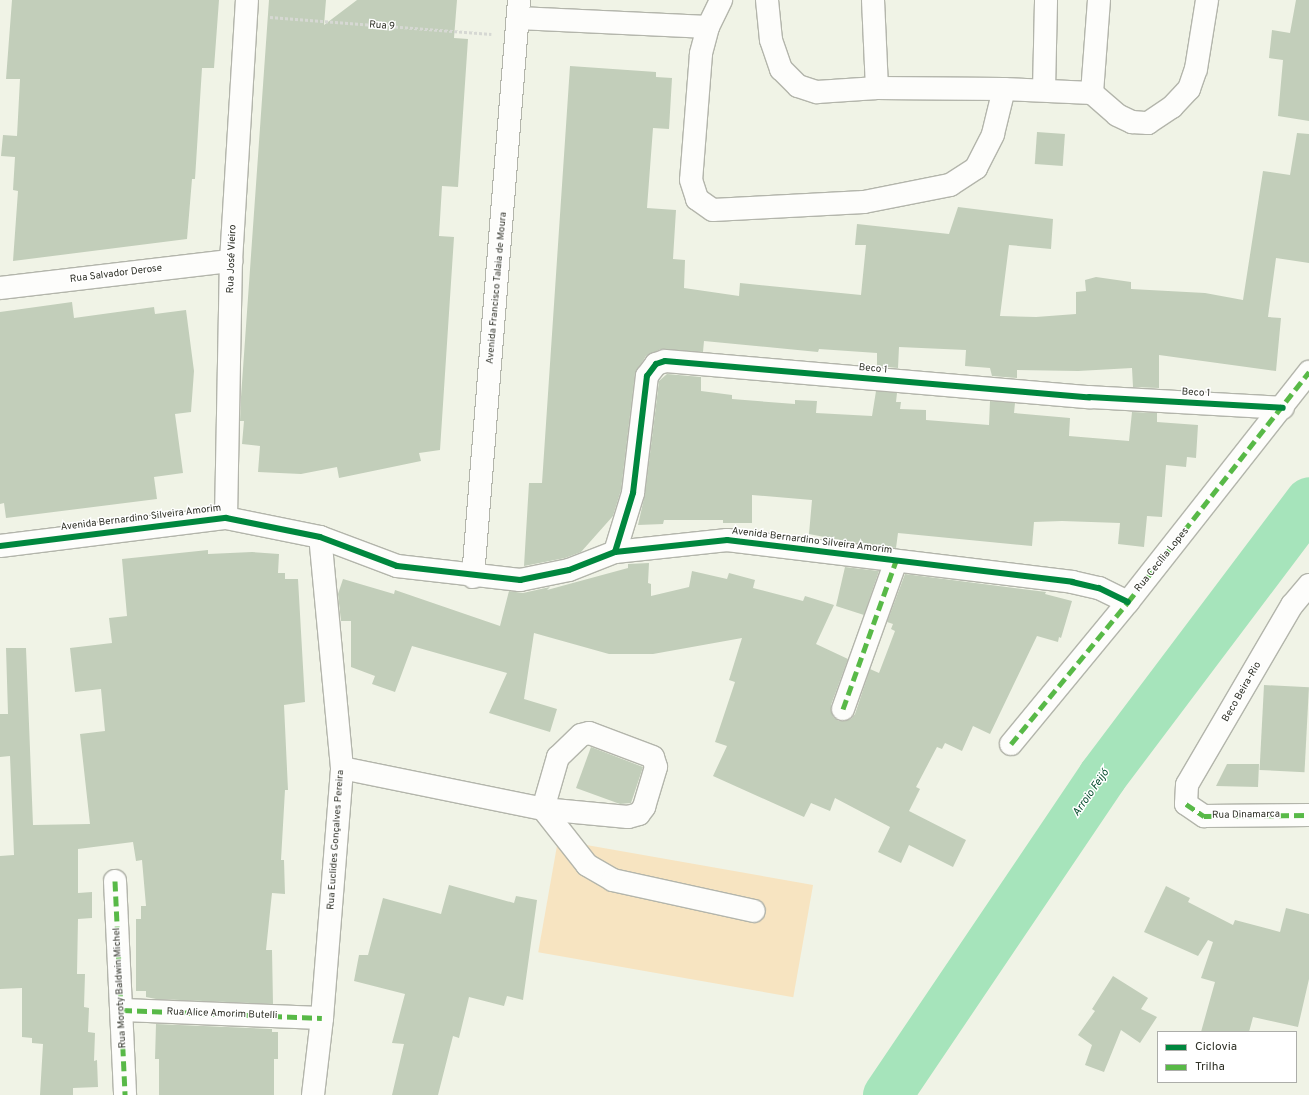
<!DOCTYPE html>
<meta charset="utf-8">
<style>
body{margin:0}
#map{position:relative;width:1309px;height:1095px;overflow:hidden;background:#f0f3e6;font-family:Overpass,sans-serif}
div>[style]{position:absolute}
.green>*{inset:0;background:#f7e4c1;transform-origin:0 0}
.river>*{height:49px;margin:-24.5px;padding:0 24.5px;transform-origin:24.5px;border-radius:24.5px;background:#a6e4bb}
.building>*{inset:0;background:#c2ceba;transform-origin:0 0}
.path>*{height:2.5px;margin-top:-1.25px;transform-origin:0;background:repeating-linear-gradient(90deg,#d6d8d3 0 3px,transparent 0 5px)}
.roads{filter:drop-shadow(1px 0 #b3b5ab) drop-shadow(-1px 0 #b3b5ab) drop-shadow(0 1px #b3b5ab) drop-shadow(0 -1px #b3b5ab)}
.minor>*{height:22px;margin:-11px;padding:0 11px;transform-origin:11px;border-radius:11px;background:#fdfdfb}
.quiet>*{height:5px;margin-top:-2.5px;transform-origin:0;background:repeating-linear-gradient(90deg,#58b947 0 10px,transparent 0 15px)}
.cycleway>*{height:6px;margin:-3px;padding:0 3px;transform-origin:3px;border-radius:3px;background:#00873e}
span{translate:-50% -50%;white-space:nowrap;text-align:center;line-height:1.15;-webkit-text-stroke:3px #fff;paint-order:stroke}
.street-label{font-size:10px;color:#2f3127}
.water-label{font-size:11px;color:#034a2b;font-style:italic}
.legend{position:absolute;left:1157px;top:1031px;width:140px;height:52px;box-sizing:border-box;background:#fff;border:1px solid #acada9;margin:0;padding:5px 7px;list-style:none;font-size:12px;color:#2f3127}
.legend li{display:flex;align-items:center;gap:8px;height:20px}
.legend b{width:20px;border:1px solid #acada9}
</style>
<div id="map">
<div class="green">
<div style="left:558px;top:840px;width:259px;height:114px;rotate:10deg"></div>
</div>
<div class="river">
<div style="left:887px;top:1095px;width:385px;rotate:-56deg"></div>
<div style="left:1102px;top:776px;width:344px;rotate:-53deg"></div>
</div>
<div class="building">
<div style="clip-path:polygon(12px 0,219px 0,214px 68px,202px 68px,195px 179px,192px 179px,187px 239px,13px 261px,18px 191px,13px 190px,15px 157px,1px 156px,3px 135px,17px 136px,20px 79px,6px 79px)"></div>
<div style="clip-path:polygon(269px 0,326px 0,324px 25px,357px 0,457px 0,454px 38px,468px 39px,458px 187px,442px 186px,439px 236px,454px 237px,440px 450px,419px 453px,421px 461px,339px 478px,337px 467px,301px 474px,258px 472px,260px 446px,242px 444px,244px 421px,240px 421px,241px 397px)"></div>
<div style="clip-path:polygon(1296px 0,1309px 0,1309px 121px,1278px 116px,1283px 60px,1269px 58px,1272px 30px,1290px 33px)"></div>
<div style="clip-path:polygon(570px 66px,656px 72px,656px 77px,672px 78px,669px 129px,653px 128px,647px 208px,676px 210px,673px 259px,685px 260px,684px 288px,739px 296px,740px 283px,861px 295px,866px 245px,855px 245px,857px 224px,949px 234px,958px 207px,1053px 219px,1051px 249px,1009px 245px,1000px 316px,1036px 317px,1076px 314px,1076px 292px,1086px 291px,1085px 280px,1096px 277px,1131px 282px,1131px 289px,1205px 293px,1243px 300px,1263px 171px,1290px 175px,1297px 133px,1309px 134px,1309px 263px,1276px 258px,1268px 317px,1281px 318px,1276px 371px,1159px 355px,1159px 388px,1133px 387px,1132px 368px,1078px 371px,1017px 370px,1017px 378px,992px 376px,990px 368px,965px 366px,966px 350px,899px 347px,898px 368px,877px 366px,877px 353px,819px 349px,818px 352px,704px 341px,703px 352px,661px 349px,646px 356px,635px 374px,621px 490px,613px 516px,581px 552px,565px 558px,524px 566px,529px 483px,542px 483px)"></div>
<div style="left:1037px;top:132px;width:28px;height:32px;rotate:4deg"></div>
<div style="clip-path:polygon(72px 302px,74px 318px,154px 307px,155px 314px,186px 310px,194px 371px,191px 412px,175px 414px,183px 473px,154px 477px,157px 499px,6px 518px,4px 503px,0 504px,0 312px)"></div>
<div style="clip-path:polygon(667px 374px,701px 377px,701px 391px,732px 395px,732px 399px,795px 404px,795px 400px,817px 401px,816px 413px,872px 416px,876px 391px,897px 393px,896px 402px,901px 402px,900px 409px,926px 410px,926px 420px,989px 425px,990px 401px,1015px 403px,1014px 413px,1070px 418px,1069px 436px,1129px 441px,1132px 412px,1157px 413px,1157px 422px,1198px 425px,1196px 458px,1187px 457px,1186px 467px,1166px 465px,1162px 517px,1147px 516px,1144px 547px,1118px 544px,1120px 523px,1062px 521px,1034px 522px,1032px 546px,898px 533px,896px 548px,850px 542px,809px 534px,812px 500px,752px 495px,752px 523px,723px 523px,723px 520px,664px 520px,663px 524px,638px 525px,645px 494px,659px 381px)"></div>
<div style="clip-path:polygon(208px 550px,208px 554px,252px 552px,279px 554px,278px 573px,285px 573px,285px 579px,298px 579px,305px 702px,284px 705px,288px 790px,285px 790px,281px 860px,284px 860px,285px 894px,272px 893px,266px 950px,272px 950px,273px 1004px,156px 999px,146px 997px,146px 991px,136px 991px,136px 919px,141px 919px,141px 906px,146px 906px,142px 860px,136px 861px,133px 842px,78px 849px,78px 893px,92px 892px,92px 918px,78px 919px,77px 974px,85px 974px,84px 1007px,89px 1008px,88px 1032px,95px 1033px,94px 1061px,97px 1060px,98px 1087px,73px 1088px,73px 1095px,40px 1095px,43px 1044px,32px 1043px,32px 1038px,22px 1037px,22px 988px,0 989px,0 856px,14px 855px,10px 756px,0 757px,0 714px,8px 714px,6px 648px,26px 648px,33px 825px,90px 824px,80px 734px,105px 731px,101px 689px,75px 692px,70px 648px,112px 643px,109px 618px,127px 616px,122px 559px)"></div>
<div style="clip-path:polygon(649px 563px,648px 583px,651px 584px,651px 596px,689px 587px,692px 571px,727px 579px,729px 573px,755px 580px,753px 588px,803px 601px,805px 596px,834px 605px,816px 644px,848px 659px,831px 705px,833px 717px,839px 721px,851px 719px,855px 714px,870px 669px,879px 673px,895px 631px,891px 629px,893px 624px,887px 622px,905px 574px,1046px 592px,1045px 594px,1072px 601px,1061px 638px,1059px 637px,1058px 642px,1037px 636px,990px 734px,973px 726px,962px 751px,945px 743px,942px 749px,937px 747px,916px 787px,920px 789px,909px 811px,966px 840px,953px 867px,909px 845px,901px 863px,878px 852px,890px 827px,835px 798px,830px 811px,811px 803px,804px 817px,713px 776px,727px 746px,715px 742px,735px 682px,729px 680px,742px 638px,653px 654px,609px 654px,534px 633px,524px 699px,557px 709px,550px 732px,489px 713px,507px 673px,412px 646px,395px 692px,372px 684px,375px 676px,351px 667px,351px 621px,341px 621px,338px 594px,343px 579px,394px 594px,395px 590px,500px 626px,509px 591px,523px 593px,550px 587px,547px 590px,628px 568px,628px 564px)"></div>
<div style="clip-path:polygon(845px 567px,879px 571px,864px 615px,836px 606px)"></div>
<div style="left:1264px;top:685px;width:45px;height:85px;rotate:3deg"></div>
<div style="clip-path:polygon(591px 747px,643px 767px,631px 803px,620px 804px,576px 788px)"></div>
<div style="clip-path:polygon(1227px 764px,1259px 764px,1258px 787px,1216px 786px)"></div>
<div style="clip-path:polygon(449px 885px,514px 903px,516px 896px,537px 900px,523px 1000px,507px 996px,504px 1006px,469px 997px,459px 1038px,453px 1036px,438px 1095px,392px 1095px,404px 1044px,392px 1043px,405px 994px,354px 981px,359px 955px,368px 955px,383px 898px,441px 914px)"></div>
<div style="clip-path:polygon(1166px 886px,1190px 898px,1188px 902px,1233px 925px,1235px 920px,1280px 932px,1286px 908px,1309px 914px,1309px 979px,1298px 1027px,1253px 1017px,1249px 1032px,1201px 1032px,1215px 982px,1201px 978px,1213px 942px,1208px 940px,1198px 956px,1144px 932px)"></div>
<div style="clip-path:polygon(1113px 976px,1148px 998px,1141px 1009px,1157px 1017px,1140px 1043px,1121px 1030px,1104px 1072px,1085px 1065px,1092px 1045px,1078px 1035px,1095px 1011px,1092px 1009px)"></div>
<div style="clip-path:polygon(156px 1024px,272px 1029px,272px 1032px,278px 1032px,278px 1059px,274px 1059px,274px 1095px,159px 1095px,159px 1059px,155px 1059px)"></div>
</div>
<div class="path">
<div style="left:270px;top:17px;width:222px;rotate:4.4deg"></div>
</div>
<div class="roads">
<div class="minor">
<div style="left:767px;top:0;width:40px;rotate:84.3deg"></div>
<div style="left:771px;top:40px;width:31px;rotate:71deg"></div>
<div style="left:781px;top:69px;width:24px;rotate:45deg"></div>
<div style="left:798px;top:86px;width:20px;rotate:18deg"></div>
<div style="left:817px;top:92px;width:60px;rotate:-3.8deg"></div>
<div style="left:877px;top:88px;width:127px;rotate:0.5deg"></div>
<div style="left:1004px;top:89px;width:88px;rotate:2.6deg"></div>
<div style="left:1092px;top:93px;width:33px;rotate:41deg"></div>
<div style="left:1117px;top:115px;width:17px;rotate:25deg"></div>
<div style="left:1132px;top:122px;width:16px;rotate:4deg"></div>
<div style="left:1148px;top:123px;width:29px;rotate:-34deg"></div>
<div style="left:1172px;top:107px;width:25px;rotate:-47deg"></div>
<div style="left:1189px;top:89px;width:21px;rotate:-71deg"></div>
<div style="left:1196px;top:69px;width:70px;rotate:-80.9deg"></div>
<div style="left:873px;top:0;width:88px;rotate:87.4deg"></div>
<div style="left:518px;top:18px;width:190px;rotate:2.7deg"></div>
<div style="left:708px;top:27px;width:28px;rotate:105deg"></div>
<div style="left:701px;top:54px;width:126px;rotate:94.5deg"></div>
<div style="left:691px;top:180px;width:20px;rotate:72deg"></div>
<div style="left:697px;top:199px;width:19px;rotate:35deg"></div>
<div style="left:713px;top:210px;width:151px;rotate:-3deg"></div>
<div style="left:864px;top:202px;width:88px;rotate:-11.2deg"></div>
<div style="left:950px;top:185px;width:31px;rotate:-33deg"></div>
<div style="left:976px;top:168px;width:38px;rotate:-63deg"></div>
<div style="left:993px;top:134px;width:46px;rotate:-76.3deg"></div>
<div style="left:708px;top:27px;width:30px;rotate:-64deg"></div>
<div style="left:1044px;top:90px;width:90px;rotate:-88.7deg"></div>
<div style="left:1092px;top:93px;width:93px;rotate:-85.7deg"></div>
<div style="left:0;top:288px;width:233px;rotate:-6.7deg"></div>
<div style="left:226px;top:518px;width:257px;rotate:-88.9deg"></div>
<div style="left:231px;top:261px;width:261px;rotate:-86.5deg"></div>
<div style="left:0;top:546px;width:228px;rotate:-7.1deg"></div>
<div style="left:226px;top:518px;width:96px;rotate:11.4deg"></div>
<div style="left:320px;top:537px;width:82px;rotate:20.6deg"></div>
<div style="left:397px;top:566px;width:124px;rotate:6.5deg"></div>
<div style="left:520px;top:580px;width:50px;rotate:-11.5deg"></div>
<div style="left:569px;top:570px;width:49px;rotate:-21.4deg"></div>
<div style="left:615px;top:552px;width:113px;rotate:-6.1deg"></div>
<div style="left:727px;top:540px;width:348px;rotate:6.9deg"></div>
<div style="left:1072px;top:582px;width:28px;rotate:13deg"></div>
<div style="left:1099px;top:588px;width:32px;rotate:26deg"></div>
<div style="left:615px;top:552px;width:62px;rotate:-73deg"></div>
<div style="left:633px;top:493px;width:118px;rotate:-83.2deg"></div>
<div style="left:647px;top:376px;width:15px;rotate:-53deg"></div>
<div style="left:656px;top:364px;width:9px;rotate:-18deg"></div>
<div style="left:665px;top:361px;width:426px;rotate:4.9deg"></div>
<div style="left:1089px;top:397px;width:194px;rotate:3.2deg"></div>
<div style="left:473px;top:577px;width:579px;rotate:-85.44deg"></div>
<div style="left:1309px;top:585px;width:26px;rotate:130deg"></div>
<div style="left:1292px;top:605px;width:208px;rotate:120.3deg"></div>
<div style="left:1187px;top:785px;width:19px;rotate:93deg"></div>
<div style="left:1186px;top:804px;width:22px;rotate:34deg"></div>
<div style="left:1204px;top:816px;width:105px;rotate:-0.5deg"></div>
<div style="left:843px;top:709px;width:157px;rotate:-70.3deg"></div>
<div style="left:1011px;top:744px;width:184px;rotate:-50.5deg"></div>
<div style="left:1128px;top:602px;width:293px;rotate:-51.8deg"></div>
<div style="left:342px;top:768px;width:205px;rotate:11.5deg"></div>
<div style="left:543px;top:809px;width:85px;rotate:5.4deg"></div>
<div style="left:628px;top:817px;width:11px;rotate:-15deg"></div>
<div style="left:639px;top:814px;width:9px;rotate:-54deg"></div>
<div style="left:644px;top:807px;width:42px;rotate:-73.3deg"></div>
<div style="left:656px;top:767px;width:10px;rotate:-107deg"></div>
<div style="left:653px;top:757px;width:68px;rotate:-159.4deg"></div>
<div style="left:589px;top:733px;width:8px;rotate:166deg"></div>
<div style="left:581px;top:735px;width:32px;rotate:136deg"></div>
<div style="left:558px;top:757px;width:54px;rotate:106.1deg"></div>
<div style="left:543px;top:809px;width:71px;rotate:51.8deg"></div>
<div style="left:587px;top:865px;width:30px;rotate:30deg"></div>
<div style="left:613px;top:880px;width:144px;rotate:12.4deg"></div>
<div style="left:115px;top:881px;width:214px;rotate:87.3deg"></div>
<div style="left:122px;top:1010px;width:200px;rotate:2.3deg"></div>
<div style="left:313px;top:1095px;width:78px;rotate:-83.3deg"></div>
<div style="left:322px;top:1018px;width:251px;rotate:-85.4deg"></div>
<div style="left:342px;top:768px;width:232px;rotate:-95.4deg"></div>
</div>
</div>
<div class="quiet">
<div style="left:843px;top:709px;width:157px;rotate:-70.3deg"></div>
<div style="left:1011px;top:744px;width:184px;rotate:-50.5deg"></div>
<div style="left:1128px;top:602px;width:293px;rotate:-51.8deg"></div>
<div style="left:1186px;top:804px;width:22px;rotate:34deg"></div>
<div style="left:1204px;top:816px;width:105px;rotate:-0.5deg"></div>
<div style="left:115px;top:881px;width:214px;rotate:87.3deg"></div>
<div style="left:122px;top:1010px;width:200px;rotate:2.3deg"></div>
</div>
<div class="cycleway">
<div style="left:0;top:546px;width:228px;rotate:-7.1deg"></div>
<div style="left:226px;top:518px;width:96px;rotate:11.4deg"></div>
<div style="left:320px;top:537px;width:82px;rotate:20.6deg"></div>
<div style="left:397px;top:566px;width:124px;rotate:6.5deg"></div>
<div style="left:520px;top:580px;width:50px;rotate:-11.5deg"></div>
<div style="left:569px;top:570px;width:49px;rotate:-21.4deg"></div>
<div style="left:615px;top:552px;width:113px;rotate:-6.1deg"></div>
<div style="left:727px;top:540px;width:348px;rotate:6.9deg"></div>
<div style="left:1072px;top:582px;width:28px;rotate:13deg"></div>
<div style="left:1099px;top:588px;width:32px;rotate:26deg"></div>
<div style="left:615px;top:552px;width:62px;rotate:-73deg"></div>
<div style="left:633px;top:493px;width:118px;rotate:-83.2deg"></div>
<div style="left:647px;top:376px;width:15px;rotate:-53deg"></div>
<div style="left:656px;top:364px;width:9px;rotate:-18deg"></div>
<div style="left:665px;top:361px;width:426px;rotate:4.9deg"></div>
<div style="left:1089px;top:397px;width:194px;rotate:3.2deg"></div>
</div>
<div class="street-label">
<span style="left:382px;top:26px;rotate:4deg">Rua 9</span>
<span style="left:232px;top:259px;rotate:-88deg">Rua José Vieiro</span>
<span style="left:116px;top:274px;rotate:-7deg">Rua Salvador Derose</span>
<span style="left:497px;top:288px;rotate:-85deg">Avenida Francisco Talaia de Moura</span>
<span style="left:873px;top:369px;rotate:5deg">Beco 1</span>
<span style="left:1196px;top:393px;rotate:3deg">Beco 1</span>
<span style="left:141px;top:518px;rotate:-7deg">Avenida Bernardino Silveira Amorim</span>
<span style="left:812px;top:541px;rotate:7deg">Avenida Bernardino Silveira Amorim</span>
<span style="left:1162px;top:560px;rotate:-51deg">Rua Cecília Lopes</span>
<span style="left:1242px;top:692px;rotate:-60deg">Beco Beira-Rio</span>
<span style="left:1246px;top:815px;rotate:-1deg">Rua Dinamarca</span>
<span style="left:336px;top:840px;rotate:-86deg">Rua Euclides Gonçalves Pereira</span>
<span style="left:120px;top:988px;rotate:-93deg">Rua Moroty Baldwin Michel</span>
<span style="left:222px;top:1014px;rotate:2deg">Rua Alice Amorim Butelli</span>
</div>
<div class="water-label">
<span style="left:1091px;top:793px;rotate:-55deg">Arroio Feijó</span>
</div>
<ul class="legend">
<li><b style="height:5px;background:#00873e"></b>Ciclovia</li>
<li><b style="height:5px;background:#58b947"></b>Trilha</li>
</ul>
</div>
